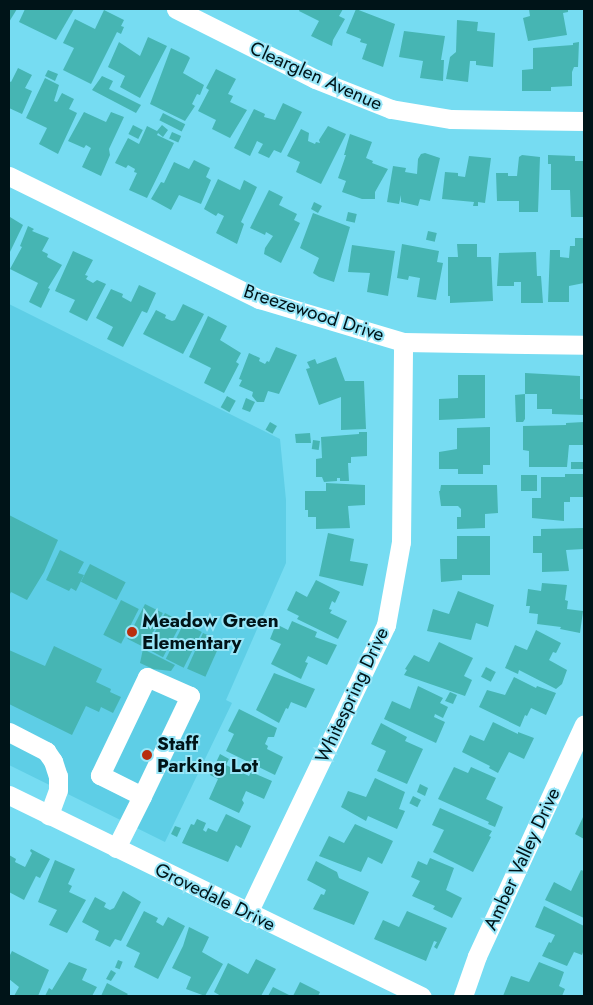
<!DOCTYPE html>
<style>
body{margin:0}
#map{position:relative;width:593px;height:1005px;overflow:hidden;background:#76dcf2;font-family:Jost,sans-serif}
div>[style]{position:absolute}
.built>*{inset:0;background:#5ecee6}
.building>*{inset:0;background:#46b5b3;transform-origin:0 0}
.minor>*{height:19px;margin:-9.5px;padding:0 9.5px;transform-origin:9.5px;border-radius:9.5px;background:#fff}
.dots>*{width:14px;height:14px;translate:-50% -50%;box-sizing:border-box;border:2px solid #98e6f8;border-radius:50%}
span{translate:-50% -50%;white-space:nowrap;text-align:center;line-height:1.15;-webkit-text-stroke:4px #98e6f8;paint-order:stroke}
.street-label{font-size:19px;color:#001418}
.poi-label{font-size:19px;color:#001418;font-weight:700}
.left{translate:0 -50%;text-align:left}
.frame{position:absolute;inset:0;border:10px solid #001418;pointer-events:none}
</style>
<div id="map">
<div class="built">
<div style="clip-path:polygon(9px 304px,280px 439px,286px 500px,286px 563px,226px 700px,232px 703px,165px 842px,9px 765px)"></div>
</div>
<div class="building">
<div style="clip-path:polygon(9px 9px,17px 9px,9px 22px)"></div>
<div style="clip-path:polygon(25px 9px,74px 9px,56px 40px,19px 22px)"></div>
<div style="clip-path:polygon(300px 9px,343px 9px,339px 16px,345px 19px,333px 40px,332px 46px,311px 36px,319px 21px,299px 11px)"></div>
<div style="clip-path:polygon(356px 9px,395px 24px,383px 67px,362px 59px,367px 44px,360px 42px,361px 39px,346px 33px)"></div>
<div style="clip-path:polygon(529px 9px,568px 9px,568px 12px,563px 13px,567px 35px,528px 41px,523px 18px,530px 16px)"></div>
<div style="clip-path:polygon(104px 10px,124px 20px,121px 26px,124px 27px,121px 34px,117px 32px,91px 84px,63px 70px,74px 48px,63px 43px,75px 19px,95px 29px)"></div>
<div style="clip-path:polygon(457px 20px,478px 22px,477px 31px,495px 33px,493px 67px,476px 65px,476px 61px,470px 61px,468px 82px,446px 79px,450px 57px,456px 52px)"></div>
<div style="clip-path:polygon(404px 31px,445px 36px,441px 60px,444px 60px,443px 81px,420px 78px,423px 61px,399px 57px)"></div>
<div style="clip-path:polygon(148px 37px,167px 46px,140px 98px,120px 87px,125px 76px,108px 67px,119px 42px,140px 56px)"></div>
<div style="clip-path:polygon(579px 42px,578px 67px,574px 67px,572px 72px,572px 86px,551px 87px,551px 91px,522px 91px,522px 70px,533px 69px,533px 48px,573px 45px,573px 43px)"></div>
<div style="clip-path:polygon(171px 48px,188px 56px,190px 58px,183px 73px,204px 85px,200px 95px,197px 94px,192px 104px,195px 106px,185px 121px,150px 104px)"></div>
<div style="clip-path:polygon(18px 68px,32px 75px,25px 88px,32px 91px,22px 114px,9px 108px,9px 81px,11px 82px)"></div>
<div style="clip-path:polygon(216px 69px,236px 79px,228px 94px,233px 96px,230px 102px,247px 110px,230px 138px,212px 129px,216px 120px,198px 111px,209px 90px,206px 88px)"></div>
<div style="clip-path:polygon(48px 70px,58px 74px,55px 81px,45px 76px)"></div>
<div style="clip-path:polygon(102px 76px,113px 81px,109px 89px,141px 105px,136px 113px,92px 90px)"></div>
<div style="clip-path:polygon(45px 78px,59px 85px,54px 101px,57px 102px,62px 93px,74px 99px,69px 109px,77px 113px,58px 154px,39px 144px,47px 128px,26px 118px)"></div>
<div style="clip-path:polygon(283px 103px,302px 112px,281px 153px,274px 150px,269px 158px,258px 153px,263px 144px,257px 141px,250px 156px,234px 148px,254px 109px,265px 114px,264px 117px,275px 120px)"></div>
<div style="clip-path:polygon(84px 112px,106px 122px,111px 112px,124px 117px,109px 149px,110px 155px,101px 176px,82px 167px,91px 148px,86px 145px,84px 148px,68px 141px)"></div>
<div style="left:163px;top:113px;width:25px;height:8px;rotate:27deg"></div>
<div style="left:133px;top:125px;width:11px;height:10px;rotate:27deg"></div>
<div style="clip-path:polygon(162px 125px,168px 130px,163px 137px,158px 133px,157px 135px,174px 143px,147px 198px,129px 190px,137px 173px,134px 172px,135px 169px,128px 165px,126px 168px,115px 163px,128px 138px,139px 144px,147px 126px,157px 131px)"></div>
<div style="clip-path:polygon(328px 126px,346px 134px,321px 184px,296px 172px,300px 162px,287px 156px,301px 129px,309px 133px,308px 141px,315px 144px,316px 142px,320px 143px,319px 140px)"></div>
<div style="left:172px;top:132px;width:10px;height:7px;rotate:24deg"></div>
<div style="clip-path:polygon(350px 134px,372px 142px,366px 158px,373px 161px,372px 163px,388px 169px,375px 192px,375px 199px,362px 199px,342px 192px,346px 181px,338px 178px,346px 155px,344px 155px)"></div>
<div style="clip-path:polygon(425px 153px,440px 158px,430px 201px,420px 199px,418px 206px,401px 202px,401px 195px,399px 204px,387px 202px,393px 166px,406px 168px,405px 172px,417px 174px,418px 159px,421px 154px)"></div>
<div style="clip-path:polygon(522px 155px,540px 157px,538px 212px,519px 212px,519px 201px,497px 201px,496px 173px,508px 173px,508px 176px,517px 176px,519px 157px)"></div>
<div style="clip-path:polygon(548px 155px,575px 156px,575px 161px,584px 161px,584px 217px,571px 217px,570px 190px,551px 190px,551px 164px,548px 164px)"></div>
<div style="clip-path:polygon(469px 156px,491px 158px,485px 203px,478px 202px,478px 206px,473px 206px,474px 202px,442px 199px,445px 172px,458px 173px,458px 176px,465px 177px)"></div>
<div style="clip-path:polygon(194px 160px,210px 168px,206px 177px,211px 180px,201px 204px,179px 195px,171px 210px,151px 199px,161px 182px,164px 183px,174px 162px,189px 169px)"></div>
<div style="clip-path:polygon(218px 179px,240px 190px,244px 180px,257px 187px,241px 222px,244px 224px,237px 244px,216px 233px,224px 216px,218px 213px,216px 216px,204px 209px)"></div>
<div style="clip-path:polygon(269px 190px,283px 197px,279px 205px,297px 214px,294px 220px,300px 223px,281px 263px,264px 254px,265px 248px,273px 236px,266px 232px,265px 235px,250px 228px)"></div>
<div style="clip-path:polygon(314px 202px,322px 206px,318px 213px,311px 209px)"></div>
<div style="left:348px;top:212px;width:9px;height:9px;rotate:13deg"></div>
<div style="clip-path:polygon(313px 213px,350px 227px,334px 282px,319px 277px,313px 273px,319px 258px,300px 248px)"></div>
<div style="clip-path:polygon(10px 217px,23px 225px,9px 254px,9px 219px)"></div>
<div style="clip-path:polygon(28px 226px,34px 229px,32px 231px,49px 238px,42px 251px,48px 254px,47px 257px,62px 265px,48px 288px,50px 289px,41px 308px,29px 302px,38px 283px,10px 269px,22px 247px,20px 246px)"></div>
<div style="left:428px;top:231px;width:9px;height:9px;rotate:13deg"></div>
<div style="clip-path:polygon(575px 238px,584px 238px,584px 283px,569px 286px,569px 302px,548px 302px,550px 250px,560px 250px,560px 257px,569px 258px,570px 246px,575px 246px)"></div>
<div style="clip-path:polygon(402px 244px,439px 251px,437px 262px,443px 263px,436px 300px,417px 297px,420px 278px,409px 276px,408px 280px,397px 278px)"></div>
<div style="clip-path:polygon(457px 244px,477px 244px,477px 257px,491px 257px,493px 301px,450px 303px,450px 296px,448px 296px,448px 257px,458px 257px)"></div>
<div style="clip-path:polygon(352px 245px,395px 251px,388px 296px,367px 292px,370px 273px,348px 272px)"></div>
<div style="clip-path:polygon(73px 251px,93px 260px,85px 275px,88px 276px,86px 279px,93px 283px,97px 280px,106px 284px,87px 321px,69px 312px,75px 300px,55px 291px)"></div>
<div style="clip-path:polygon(536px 252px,537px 276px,541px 276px,543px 303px,521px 303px,521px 282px,514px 282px,514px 286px,497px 286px,499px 253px)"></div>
<div style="clip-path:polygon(139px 285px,156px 293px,147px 313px,142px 311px,123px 347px,107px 339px,113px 327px,96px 318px,111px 289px,123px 294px,122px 297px,131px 302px)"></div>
<div style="clip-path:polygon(183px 304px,204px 314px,183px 354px,143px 334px,156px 310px,166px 315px,165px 318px,172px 321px,175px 320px)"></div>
<div style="clip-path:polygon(208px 316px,227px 326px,220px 340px,241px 353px,236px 362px,239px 364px,224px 393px,204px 383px,211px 368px,189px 357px)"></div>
<div style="clip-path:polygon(276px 347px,297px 355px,279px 394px,268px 391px,264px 402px,257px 402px,252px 396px,253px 392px,239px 386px,242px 380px,239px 379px,249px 353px,260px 358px,259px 361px,265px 364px,267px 361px,269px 362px)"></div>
<div style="clip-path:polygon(336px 357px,345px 381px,364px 381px,366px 429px,341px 430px,341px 397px,319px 405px,306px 369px,310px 368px,307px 362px,315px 359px,317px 364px)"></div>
<div style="clip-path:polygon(525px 373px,580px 376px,580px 399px,584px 399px,584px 415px,552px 414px,552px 409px,537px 409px,537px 394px,525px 394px)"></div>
<div style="clip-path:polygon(458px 375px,485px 375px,485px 418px,439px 420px,439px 399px,458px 398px)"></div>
<div style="clip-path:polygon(525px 394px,525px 419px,523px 422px,516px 422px,515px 395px)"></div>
<div style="left:227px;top:396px;width:10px;height:13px;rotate:29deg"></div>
<div style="clip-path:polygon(246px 398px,255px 402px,250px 412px,242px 409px)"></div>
<div style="left:270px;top:422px;width:8px;height:9px;rotate:30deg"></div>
<div style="clip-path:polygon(584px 422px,584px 445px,569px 445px,567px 467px,529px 467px,529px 451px,523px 450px,523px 426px,566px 425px,566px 423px)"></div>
<div style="clip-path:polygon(490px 427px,490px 465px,483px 465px,483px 474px,458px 474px,458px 469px,439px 469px,439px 452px,457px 449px,457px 428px)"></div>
<div style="clip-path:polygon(359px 432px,367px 432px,367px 456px,351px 457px,351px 463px,348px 463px,349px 481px,340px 481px,340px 478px,337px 478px,337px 481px,324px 482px,322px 477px,316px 477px,316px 459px,322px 458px,321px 437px,359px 434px)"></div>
<div style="clip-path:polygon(310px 433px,311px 443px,296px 443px,295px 434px)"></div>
<div style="left:313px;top:440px;width:7px;height:9px;rotate:8deg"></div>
<div style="left:571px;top:462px;width:13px;height:7px"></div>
<div style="clip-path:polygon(565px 474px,584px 474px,584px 497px,570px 497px,570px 502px,564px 502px,564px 521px,532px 518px,532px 498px,541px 498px,541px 477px,565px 477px)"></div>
<div style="left:521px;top:475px;width:16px;height:16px"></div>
<div style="clip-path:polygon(326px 483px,365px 485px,365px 505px,348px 506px,350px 528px,316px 529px,316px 517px,308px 517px,308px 510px,305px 510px,305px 491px,326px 491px)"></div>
<div style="clip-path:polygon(441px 485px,497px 485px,498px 513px,485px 514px,485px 528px,457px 529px,457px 517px,461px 517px,461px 509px,458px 506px,441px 506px,439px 491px,440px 491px)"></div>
<div style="clip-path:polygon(9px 515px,58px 540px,44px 572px,27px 600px,11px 592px,9px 596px)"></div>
<div style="clip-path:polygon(584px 528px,584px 549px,566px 550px,569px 571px,542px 572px,542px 553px,533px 553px,533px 536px,541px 536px,541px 529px)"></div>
<div style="clip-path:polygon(328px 533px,354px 539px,350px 561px,368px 564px,363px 586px,319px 576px)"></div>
<div style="clip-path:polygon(457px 536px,490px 536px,490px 575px,462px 575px,462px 580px,441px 582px,440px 559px,457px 559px)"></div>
<div style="clip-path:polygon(60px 550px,84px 562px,78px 573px,84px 575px,76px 591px,71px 588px,69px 591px,46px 580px)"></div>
<div style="left:90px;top:564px;width:40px;height:20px;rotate:27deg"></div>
<div style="clip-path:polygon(316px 580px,340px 592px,335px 603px,332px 601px,329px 609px,332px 610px,330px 613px,347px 621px,338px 639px,297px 619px,299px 616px,287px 610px,296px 591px,307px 597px)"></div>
<div style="clip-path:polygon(542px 583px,567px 585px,565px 600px,568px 601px,567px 609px,583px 611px,580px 633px,560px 629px,561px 627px,537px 624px,538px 614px,529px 613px,530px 606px,526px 606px,528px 589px,541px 591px)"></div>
<div style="clip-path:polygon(458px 591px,494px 605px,488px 627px,476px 623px,471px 640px,427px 631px,433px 609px,449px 614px)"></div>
<div style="left:121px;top:600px;width:20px;height:39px;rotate:27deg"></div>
<div style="left:145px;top:604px;width:20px;height:39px;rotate:27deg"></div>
<div style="left:165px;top:613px;width:19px;height:40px;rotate:28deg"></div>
<div style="clip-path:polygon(292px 621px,317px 632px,315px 637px,337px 645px,327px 665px,308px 656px,305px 662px,308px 663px,301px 679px,271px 664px,281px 644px,270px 639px,276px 624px,288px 630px)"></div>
<div style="left:184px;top:623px;width:20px;height:40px;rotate:27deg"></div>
<div style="clip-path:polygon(536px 630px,561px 643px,556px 653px,553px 652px,549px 660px,567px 670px,562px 684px,556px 689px,519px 670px,518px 674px,505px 668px,515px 645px,527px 650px)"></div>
<div style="left:203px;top:633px;width:20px;height:39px;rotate:24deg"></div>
<div style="clip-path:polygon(439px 642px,473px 658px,464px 676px,472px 680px,465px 696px,404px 675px,407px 670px,405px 669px,414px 655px,429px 662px)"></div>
<div style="clip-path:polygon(54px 646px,102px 669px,96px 682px,111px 689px,110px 692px,121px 697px,113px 713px,101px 707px,99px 712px,86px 706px,72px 735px,9px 704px,9px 650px,45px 666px)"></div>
<div style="clip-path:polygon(143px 649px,175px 665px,171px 671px,153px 669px,140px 663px)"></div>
<div style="left:486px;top:667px;width:11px;height:11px;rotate:27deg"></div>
<div style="clip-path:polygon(274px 673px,315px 689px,306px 708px,291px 702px,288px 709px,286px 708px,279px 723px,256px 710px)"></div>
<div style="clip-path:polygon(514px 677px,536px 688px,537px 686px,556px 693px,546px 715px,531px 708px,527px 716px,525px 715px,520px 727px,479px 707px,487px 690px,505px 695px)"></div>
<div style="clip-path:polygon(418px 686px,443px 698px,440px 703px,448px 707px,443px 718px,435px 714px,434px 717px,445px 722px,436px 743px,384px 719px,392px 701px,410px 709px)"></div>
<div style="clip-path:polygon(450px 692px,457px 695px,453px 704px,445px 701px)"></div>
<div style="clip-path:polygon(239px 709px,277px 728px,274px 737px,268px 737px,265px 744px,268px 746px,267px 749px,283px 757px,275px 775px,226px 751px,234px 734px,228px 731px)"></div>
<div style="clip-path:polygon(493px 722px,518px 734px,518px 732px,534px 738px,524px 759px,509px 752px,498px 773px,489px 768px,490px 766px,462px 752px,470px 735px,484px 741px)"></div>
<div style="clip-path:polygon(381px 723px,407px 737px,405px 741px,423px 749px,407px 784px,377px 771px,386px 751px,371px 744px)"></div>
<div style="clip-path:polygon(220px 754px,229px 759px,226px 765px,249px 776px,251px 772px,272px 781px,264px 799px,246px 791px,242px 800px,244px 803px,239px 813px,209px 799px,218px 779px,210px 775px)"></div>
<div style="clip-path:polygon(454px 767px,468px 773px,471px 767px,496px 778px,486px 799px,503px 807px,495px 827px,488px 824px,489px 822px,438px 799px)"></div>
<div style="clip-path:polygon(375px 778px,405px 792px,399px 809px,405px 811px,397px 829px,368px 816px,366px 821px,341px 807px,348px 791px,366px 797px)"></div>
<div style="clip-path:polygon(420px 784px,428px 788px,425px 796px,417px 792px)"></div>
<div style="left:413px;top:796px;width:9px;height:8px;rotate:27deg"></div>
<div style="clip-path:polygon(440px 808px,492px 831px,489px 836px,491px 837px,473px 872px,433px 852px,444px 830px,432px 825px)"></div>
<div style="clip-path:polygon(226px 814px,251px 826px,241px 848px,236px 845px,228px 862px,182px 843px,191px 824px,194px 825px,197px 819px,206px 823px,203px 830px,206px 832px,208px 828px,217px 832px)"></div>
<div style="clip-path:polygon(584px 815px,584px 839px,575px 834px)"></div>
<div style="clip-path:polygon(355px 824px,393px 841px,382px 864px,368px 857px,361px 872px,319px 856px,329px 836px,344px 843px)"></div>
<div style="clip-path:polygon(175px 826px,181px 828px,177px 837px,171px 834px)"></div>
<div style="clip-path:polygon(31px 849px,50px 859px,40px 878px,36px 876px,24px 900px,9px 892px,9px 855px,16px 859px,15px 862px,25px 867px,32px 853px,30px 851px)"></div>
<div style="clip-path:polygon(430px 858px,454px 868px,446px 890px,462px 898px,452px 918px,433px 909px,435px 906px,412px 896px,420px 881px,411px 877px,418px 861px,427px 865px)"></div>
<div style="clip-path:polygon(55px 860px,75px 869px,68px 884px,72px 886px,69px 892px,86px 900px,67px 933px,49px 925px,57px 910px,38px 902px)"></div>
<div style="clip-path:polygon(316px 861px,337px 872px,339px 878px,369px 892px,354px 925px,313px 909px,321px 894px,324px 895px,326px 890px,307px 880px)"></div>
<div style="clip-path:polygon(581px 870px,584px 871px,584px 918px,545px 900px,554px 882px,571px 891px)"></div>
<div style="clip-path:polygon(123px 891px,141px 902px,121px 941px,115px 939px,110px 947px,95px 940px,99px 931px,82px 922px,95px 897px,106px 903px,104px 907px,110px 910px,114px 908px)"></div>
<div style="clip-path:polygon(544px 906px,584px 926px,584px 949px,582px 955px,574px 952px,567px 966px,542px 956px,549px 942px,551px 943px,555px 935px,535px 927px)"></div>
<div style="clip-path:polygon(144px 911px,158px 918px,156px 922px,163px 926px,168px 917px,185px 926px,158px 979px,134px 967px,140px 953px,126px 946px)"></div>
<div style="clip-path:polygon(407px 911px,447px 928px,437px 949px,434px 947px,437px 942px,434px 941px,426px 961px,374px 939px,383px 920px,399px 927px)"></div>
<div style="clip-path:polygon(189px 927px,209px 937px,202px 952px,223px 964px,205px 996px,186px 989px,191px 977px,172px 968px,183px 946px)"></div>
<div style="clip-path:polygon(12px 951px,49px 970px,38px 996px,14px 996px,19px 987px,9px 979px,9px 957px)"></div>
<div style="clip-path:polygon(256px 959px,276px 969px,261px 996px,221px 996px,214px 992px,228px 963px,248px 974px)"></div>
<div style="left:118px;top:960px;width:5px;height:8px;rotate:22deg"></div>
<div style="clip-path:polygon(69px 962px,87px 969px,82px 980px,97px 987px,92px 996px,45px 996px,49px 988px,52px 990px)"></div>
<div style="clip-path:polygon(539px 962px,564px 972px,559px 986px,565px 989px,562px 996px,503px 996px,511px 976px,529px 982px)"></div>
<div style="clip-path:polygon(111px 970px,116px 973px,111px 981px,106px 979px)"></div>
<div style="clip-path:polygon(300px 982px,320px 992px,318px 996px,293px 996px)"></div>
<div style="clip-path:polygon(107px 983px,128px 994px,126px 996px,101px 996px)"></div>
<div style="clip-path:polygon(273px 987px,291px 996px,268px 996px)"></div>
</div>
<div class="minor">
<div style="left:176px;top:9px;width:156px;rotate:26.7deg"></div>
<div style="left:315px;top:79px;width:82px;rotate:21.5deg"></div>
<div style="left:391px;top:109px;width:61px;rotate:9.5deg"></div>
<div style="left:451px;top:119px;width:133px;rotate:0.9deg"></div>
<div style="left:9px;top:176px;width:279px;rotate:26.2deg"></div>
<div style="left:259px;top:299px;width:150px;rotate:16.6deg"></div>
<div style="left:403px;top:342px;width:181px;rotate:0.9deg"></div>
<div style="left:9px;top:732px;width:42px;rotate:27.2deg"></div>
<div style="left:46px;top:751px;width:12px;rotate:55deg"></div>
<div style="left:53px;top:761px;width:16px;rotate:72deg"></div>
<div style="left:58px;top:776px;width:14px;rotate:90deg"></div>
<div style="left:58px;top:790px;width:27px;rotate:110deg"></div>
<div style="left:9px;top:795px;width:459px;rotate:26deg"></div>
<div style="left:116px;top:848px;width:58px;rotate:-63.4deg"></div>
<div style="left:142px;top:796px;width:111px;rotate:-64.4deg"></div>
<div style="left:190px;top:696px;width:47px;rotate:-156.2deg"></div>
<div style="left:147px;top:677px;width:109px;rotate:115.6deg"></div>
<div style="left:100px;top:775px;width:47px;rotate:26.6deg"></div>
<div style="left:248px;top:913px;width:319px;rotate:-64.4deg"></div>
<div style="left:386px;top:625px;width:84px;rotate:-79.8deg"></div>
<div style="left:401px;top:542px;width:200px;rotate:-89.4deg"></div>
<div style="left:463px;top:996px;width:42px;rotate:-70.7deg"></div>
<div style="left:477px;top:956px;width:255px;rotate:-65.2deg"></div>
</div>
<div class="dots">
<div style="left:132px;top:632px;background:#b92e0e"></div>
<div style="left:147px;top:755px;background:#b92e0e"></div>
</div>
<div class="street-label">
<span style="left:316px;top:76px;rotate:24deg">Clearglen Avenue</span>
<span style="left:314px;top:313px;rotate:18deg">Breezewood Drive</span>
<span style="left:352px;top:695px;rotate:-65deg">Whitespring Drive</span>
<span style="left:522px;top:859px;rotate:-65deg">Amber Valley Drive</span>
<span style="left:215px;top:897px;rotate:26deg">Grovedale Drive</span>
</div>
<div class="poi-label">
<span class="left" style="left:142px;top:632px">Meadow Green<br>Elementary</span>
<span class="left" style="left:157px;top:755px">Staff<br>Parking Lot</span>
</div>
<div class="frame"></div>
</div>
